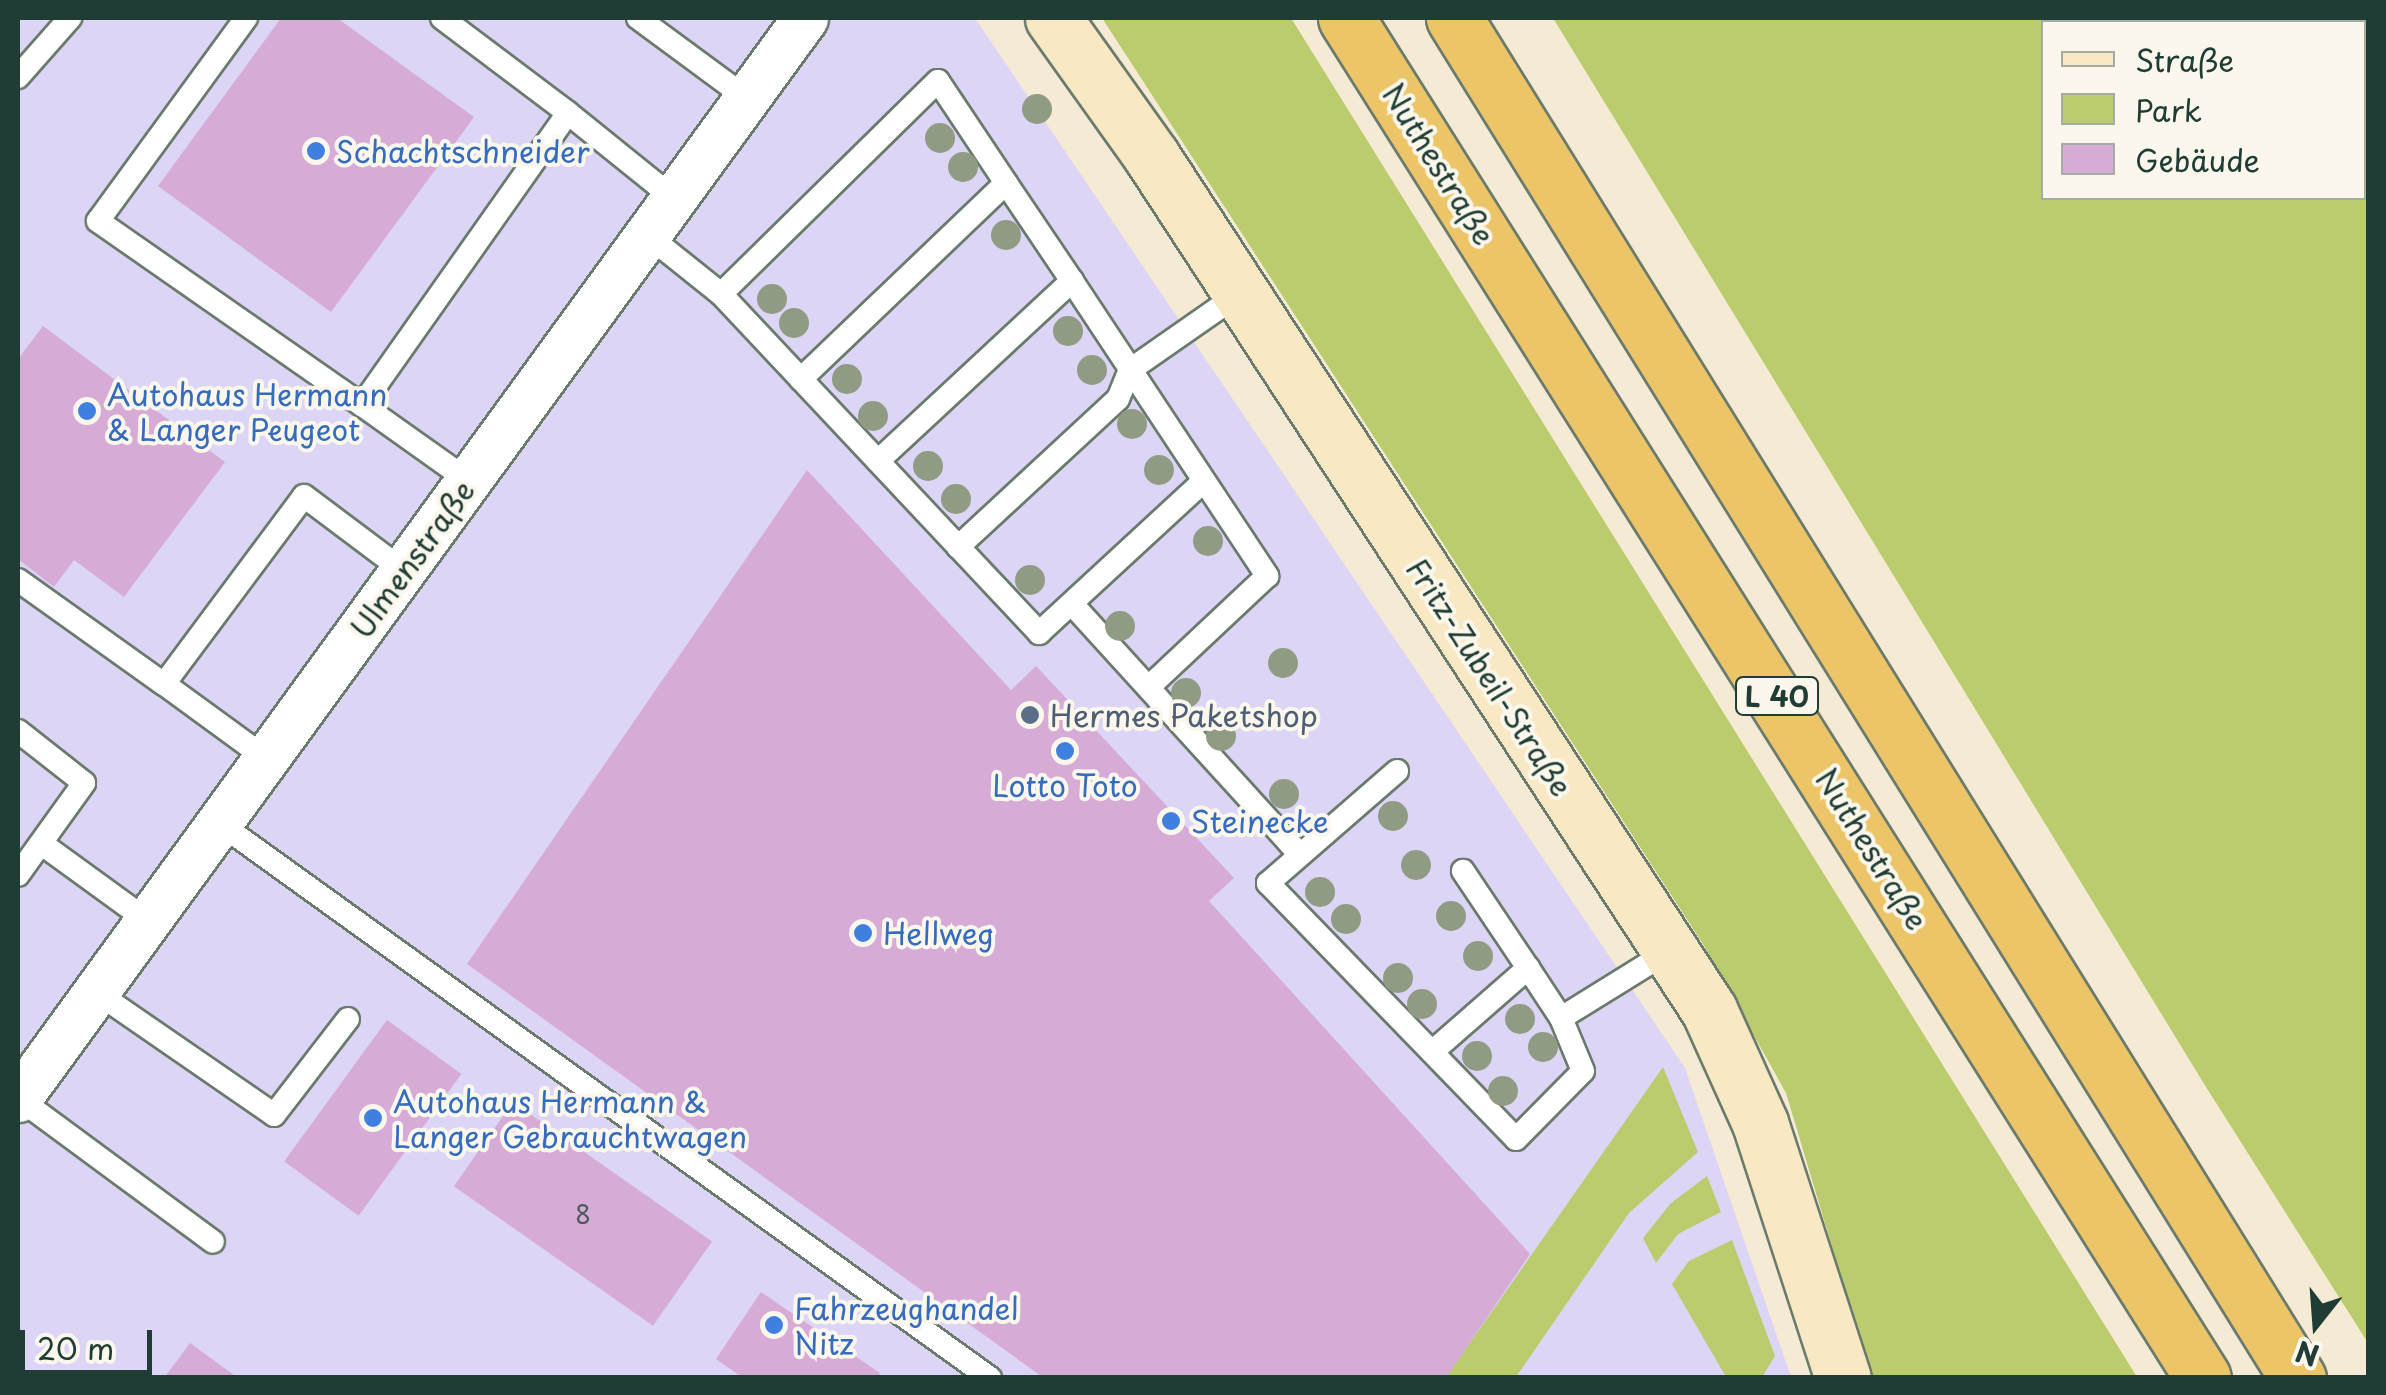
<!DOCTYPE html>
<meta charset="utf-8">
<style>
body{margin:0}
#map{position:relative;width:2386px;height:1395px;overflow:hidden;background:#f5ead4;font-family:"Playpen Sans",sans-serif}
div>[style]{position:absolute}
.built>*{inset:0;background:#ddd5f6}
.green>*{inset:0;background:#bbcc6f}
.building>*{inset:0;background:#d6acd7;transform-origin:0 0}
.roads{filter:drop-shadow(2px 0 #6a7a6c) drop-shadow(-2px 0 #6a7a6c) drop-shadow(0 2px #6a7a6c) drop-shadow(0 -2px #6a7a6c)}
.lane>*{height:22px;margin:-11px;padding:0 11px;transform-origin:11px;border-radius:11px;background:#fff}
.street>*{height:45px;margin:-22.5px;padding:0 22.5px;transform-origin:22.5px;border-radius:22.5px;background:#fff}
.secondary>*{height:55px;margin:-27.5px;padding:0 27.5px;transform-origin:27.5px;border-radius:27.5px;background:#f8e8c3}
.highway>*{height:55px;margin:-27.5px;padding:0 27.5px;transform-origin:27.5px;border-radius:27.5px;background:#edc569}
.trees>*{width:30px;height:30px;margin:-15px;border-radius:50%;background:#909b83}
.dots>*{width:28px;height:28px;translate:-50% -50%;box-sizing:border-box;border:5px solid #fbf7ec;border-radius:50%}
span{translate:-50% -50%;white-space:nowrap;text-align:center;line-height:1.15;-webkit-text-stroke:8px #fbf7ec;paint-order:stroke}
.number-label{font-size:25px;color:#4d595d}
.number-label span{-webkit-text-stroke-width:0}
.shield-label span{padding:2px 8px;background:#fbf7ec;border:2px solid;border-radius:8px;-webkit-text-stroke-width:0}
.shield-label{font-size:28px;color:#1f3d34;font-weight:700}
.shop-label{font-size:30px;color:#366cbe}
.left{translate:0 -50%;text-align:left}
.street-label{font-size:30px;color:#1f3d34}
.service-label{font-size:30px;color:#4e5e75}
.frame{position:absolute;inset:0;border:20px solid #1f3d34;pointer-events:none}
.legend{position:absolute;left:2041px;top:20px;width:325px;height:180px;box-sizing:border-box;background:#fbf7ec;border:2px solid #a3ada2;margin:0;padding:12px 18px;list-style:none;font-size:30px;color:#1f3d34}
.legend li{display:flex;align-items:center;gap:20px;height:50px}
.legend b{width:50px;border:2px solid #a3ada2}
.north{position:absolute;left:2266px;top:1275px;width:100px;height:100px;-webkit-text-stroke:8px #fbf7ec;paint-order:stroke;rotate:197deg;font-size:28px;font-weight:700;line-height:40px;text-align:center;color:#1f3d34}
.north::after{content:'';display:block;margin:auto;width:35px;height:45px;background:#1f3d34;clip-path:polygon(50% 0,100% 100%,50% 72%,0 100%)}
.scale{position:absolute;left:20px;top:1330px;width:132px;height:45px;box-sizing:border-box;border:5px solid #1f3d34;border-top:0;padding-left:12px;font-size:30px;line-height:35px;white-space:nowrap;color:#1f3d34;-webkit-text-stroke:8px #fbf7ec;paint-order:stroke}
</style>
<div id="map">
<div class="built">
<div style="clip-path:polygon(18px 18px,975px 18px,1685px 1068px,1791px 1377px,18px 1377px)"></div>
</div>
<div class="green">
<div style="clip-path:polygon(1102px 18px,1291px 18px,2137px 1377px,1871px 1377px,1786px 1093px,1703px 944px)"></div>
<div style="clip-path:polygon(evenodd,1553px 18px,2368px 18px,2368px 1343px,2206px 1087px,1553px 18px,2364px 22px,2364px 198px,2044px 198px,2044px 22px,2364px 22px)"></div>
<div style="clip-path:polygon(1663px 1067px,1698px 1152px,1629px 1213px,1516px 1377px,1446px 1377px)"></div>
<div style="clip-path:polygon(1707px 1176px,1721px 1212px,1678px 1234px,1656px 1263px,1643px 1238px,1671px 1203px)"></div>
<div style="clip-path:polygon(1732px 1240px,1775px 1356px,1762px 1377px,1726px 1377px,1672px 1284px,1689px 1261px)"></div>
</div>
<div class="building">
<div style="clip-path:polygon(281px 18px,337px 18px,474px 117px,331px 312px,158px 186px)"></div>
<div style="clip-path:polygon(43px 326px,225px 462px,124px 597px,74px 560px,54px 587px,18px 559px,18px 359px)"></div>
<div style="clip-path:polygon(807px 470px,1011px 690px,1036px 666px,1234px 878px,1209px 901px,1530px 1254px,1446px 1378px,1044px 1378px,467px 964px)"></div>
<div style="left:387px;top:1020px;width:92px;height:175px;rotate:36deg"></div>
<div style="left:513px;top:1102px;width:243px;height:103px;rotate:35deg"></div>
<div style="clip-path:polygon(761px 1292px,880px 1373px,877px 1378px,743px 1378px,716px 1359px)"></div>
<div style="clip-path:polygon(190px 1343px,238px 1378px,164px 1378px)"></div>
</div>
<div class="roads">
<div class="lane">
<div style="left:246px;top:18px;width:251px;rotate:126.1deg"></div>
<div style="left:98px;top:221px;width:322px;rotate:34.9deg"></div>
<div style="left:442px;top:18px;width:158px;rotate:37deg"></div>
<div style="left:638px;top:18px;width:133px;rotate:36.4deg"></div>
<div style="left:18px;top:77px;width:79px;rotate:-48.6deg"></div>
<div style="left:646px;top:234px;width:96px;rotate:38.7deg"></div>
<div style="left:721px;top:294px;width:465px;rotate:46.8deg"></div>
<div style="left:1039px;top:633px;width:224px;rotate:-42.7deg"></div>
<div style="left:1072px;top:281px;width:354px;rotate:56.5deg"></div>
<div style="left:1267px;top:576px;width:161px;rotate:136.8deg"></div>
<div style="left:721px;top:294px;width:304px;rotate:-44.5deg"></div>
<div style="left:938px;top:81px;width:123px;rotate:56.3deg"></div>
<div style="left:1006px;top:183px;width:284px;rotate:136.3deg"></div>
<div style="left:878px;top:461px;width:265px;rotate:-42.9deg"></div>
<div style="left:1072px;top:281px;width:118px;rotate:-124deg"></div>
<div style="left:469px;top:481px;width:131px;rotate:-144.6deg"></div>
<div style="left:362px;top:405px;width:357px;rotate:-54.8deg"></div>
<div style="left:568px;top:113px;width:134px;rotate:38.9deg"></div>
<div style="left:958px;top:547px;width:218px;rotate:-42.8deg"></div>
<div style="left:1118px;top:399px;width:31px;rotate:-68deg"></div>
<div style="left:1130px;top:370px;width:133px;rotate:-34.9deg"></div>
<div style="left:18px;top:580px;width:179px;rotate:35.5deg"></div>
<div style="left:1072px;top:604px;width:339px;rotate:47.7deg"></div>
<div style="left:18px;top:731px;width:84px;rotate:38.2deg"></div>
<div style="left:84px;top:783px;width:113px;rotate:125.7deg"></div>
<div style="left:267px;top:759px;width:127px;rotate:-143.9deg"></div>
<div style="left:164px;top:684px;width:234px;rotate:-53.3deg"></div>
<div style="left:304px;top:496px;width:125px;rotate:36.9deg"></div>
<div style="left:1397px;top:771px;width:171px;rotate:139deg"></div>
<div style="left:1268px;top:883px;width:356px;rotate:45.9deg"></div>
<div style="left:1516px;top:1139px;width:95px;rotate:-45.4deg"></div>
<div style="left:1583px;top:1071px;width:57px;rotate:-112.5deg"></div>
<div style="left:1561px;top:1018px;width:60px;rotate:-123.4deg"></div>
<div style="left:219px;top:823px;width:950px;rotate:35.75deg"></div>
<div style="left:42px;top:844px;width:131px;rotate:36deg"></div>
<div style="left:96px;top:992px;width:216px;rotate:34.6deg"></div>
<div style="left:274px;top:1115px;width:121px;rotate:-52.4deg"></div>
<div style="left:1561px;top:1018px;width:127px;rotate:-31.8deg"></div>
<div style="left:1432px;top:1052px;width:128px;rotate:-41.2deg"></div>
<div style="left:1528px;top:968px;width:117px;rotate:-123.8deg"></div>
<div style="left:18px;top:1098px;width:242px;rotate:36.4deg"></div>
</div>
<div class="street">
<div style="left:18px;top:1099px;width:1337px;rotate:-53.94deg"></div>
</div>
<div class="secondary">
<div style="left:1053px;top:18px;width:171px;rotate:54.5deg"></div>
<div style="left:1152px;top:157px;width:1019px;rotate:56.86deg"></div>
<div style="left:1709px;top:1010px;width:124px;rotate:65.7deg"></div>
<div style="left:1760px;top:1123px;width:268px;rotate:72deg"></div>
</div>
<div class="highway">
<div style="left:1346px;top:18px;width:1607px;rotate:57.78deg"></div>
<div style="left:1454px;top:18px;width:1601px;rotate:58.18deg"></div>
</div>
</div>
<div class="trees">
<div style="left:1037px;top:109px"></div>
<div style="left:940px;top:138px"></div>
<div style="left:963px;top:167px"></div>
<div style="left:1006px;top:235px"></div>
<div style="left:772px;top:299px"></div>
<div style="left:794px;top:323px"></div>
<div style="left:1068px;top:331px"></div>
<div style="left:1092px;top:370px"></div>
<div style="left:847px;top:379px"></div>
<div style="left:873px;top:416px"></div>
<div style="left:1132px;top:424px"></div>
<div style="left:928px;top:466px"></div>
<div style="left:1159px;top:470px"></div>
<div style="left:956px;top:499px"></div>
<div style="left:1208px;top:541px"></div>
<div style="left:1030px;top:580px"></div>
<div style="left:1120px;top:626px"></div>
<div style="left:1283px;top:663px"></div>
<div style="left:1186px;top:693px"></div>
<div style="left:1221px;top:736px"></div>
<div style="left:1284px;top:794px"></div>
<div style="left:1393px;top:816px"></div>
<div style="left:1416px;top:865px"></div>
<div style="left:1320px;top:892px"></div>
<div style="left:1451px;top:916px"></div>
<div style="left:1346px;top:919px"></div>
<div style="left:1478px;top:956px"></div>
<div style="left:1398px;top:978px"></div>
<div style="left:1422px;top:1004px"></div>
<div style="left:1520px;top:1019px"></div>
<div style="left:1543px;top:1047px"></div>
<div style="left:1477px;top:1056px"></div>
<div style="left:1503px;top:1091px"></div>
</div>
<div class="dots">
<div style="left:316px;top:151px;background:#3f7fe0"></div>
<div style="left:87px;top:411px;background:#3f7fe0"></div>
<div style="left:1030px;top:715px;background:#5c6f8a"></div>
<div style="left:1065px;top:751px;background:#3f7fe0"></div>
<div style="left:1171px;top:821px;background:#3f7fe0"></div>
<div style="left:863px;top:933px;background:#3f7fe0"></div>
<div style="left:373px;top:1118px;background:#3f7fe0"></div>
<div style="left:774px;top:1325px;background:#3f7fe0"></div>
</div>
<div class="number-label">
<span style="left:583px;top:1214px">8</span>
</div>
<div class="shield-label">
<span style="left:1777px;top:696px">L 40</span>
</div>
<div class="shop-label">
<span class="left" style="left:336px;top:151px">Schachtschneider</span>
<span class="left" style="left:107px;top:411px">Autohaus Hermann<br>&amp; Langer Peugeot</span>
<span style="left:1065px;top:785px">Lotto Toto</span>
<span class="left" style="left:1191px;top:821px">Steinecke</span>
<span class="left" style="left:883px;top:933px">Hellweg</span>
<span class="left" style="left:393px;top:1118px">Autohaus Hermann &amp;<br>Langer Gebrauchtwagen</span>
<span class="left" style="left:794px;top:1325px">Fahrzeughandel<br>Nitz</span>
</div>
<div class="street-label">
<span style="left:1439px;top:164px;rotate:58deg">Nuthestraße</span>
<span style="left:412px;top:559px;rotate:-54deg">Ulmenstraße</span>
<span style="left:1490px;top:677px;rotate:57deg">Fritz-Zubeil-Straße</span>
<span style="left:1872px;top:849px;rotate:58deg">Nuthestraße</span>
</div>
<div class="service-label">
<span class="left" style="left:1050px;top:715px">Hermes Paketshop</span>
</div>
<div class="frame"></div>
<ul class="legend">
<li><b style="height:12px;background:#f8e8c3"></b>Straße</li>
<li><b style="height:28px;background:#bbcc6f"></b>Park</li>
<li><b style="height:28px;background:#d6acd7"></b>Gebäude</li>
</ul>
<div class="north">N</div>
<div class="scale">20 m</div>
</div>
